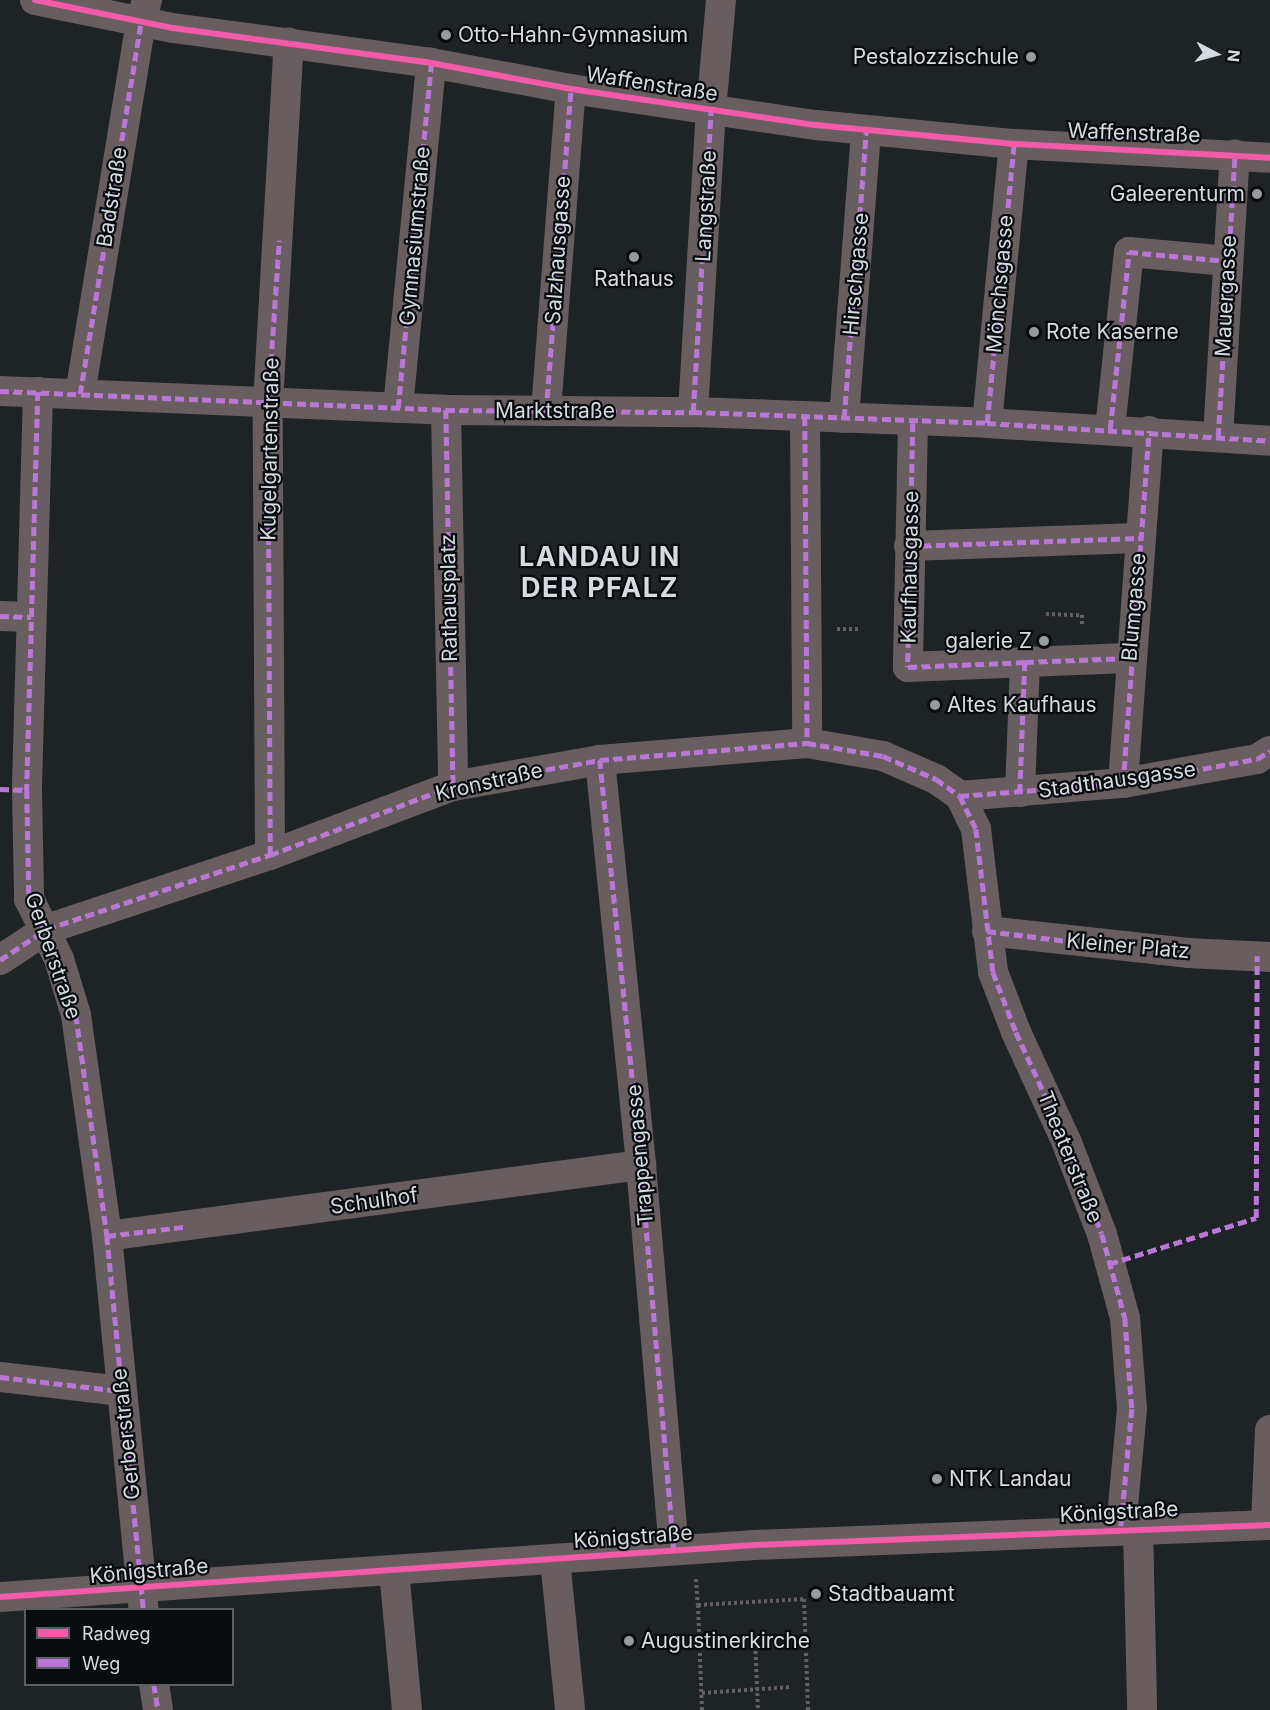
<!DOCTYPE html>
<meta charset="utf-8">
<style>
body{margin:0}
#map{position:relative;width:1270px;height:1710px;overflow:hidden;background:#1e2326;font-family:Inter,sans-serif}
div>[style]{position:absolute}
.path>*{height:4px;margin-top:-2px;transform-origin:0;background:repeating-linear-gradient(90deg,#645f61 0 3px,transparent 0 6px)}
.minor>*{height:30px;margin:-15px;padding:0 15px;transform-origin:15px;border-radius:15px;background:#685e60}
.quiet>*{height:4.5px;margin-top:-2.25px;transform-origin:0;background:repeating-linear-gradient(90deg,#ba77d6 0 9px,transparent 0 13.5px)}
.cycleway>*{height:6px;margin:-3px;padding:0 3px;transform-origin:3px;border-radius:3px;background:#f35aa7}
.dots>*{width:16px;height:16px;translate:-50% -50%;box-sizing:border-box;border:3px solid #080c0f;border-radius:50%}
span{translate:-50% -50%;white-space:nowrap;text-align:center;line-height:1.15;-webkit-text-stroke:4.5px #080c0f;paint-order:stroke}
.poi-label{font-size:21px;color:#d5dbe0}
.left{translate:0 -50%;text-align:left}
.right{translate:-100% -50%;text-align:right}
.street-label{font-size:21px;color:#d5dbe0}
.district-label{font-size:27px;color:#d5dbe0;font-weight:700;letter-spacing:1.5px}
.legend{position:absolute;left:24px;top:1608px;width:210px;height:78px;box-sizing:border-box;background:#080c0f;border:2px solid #5a5f63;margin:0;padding:8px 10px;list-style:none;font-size:18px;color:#d5dbe0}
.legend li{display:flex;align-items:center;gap:12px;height:30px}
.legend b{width:30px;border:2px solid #5a5f63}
.north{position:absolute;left:1186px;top:24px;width:60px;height:60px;-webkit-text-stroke:4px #080c0f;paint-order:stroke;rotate:96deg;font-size:16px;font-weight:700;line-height:24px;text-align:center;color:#d5dbe0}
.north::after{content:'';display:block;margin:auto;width:21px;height:27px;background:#d5dbe0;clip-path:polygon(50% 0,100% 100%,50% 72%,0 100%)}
</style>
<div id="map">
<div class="path">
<div style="left:1046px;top:614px;width:36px;rotate:2deg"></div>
<div style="left:1082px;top:615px;width:10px;rotate:90deg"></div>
<div style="left:837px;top:629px;width:23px"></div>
<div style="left:696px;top:1579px;width:26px;rotate:86deg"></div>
<div style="left:755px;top:1639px;width:71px;rotate:87.6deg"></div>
<div style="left:702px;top:1693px;width:88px;rotate:-3.9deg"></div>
<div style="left:702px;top:1710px;width:105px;rotate:-92.2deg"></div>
<div style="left:698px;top:1605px;width:106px;rotate:-3.2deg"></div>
<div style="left:804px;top:1599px;width:111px;rotate:87.9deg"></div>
</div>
<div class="minor">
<div style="left:35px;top:0;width:141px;rotate:11.5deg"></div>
<div style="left:173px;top:28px;width:260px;rotate:7.7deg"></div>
<div style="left:431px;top:63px;width:142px;rotate:10.5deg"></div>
<div style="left:571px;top:89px;width:248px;rotate:8.4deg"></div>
<div style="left:816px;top:125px;width:199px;rotate:5.5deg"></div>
<div style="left:1014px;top:144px;width:256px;rotate:3.1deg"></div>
<div style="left:0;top:391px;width:446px;rotate:2.4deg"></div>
<div style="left:446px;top:410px;width:247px;rotate:0.5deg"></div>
<div style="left:693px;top:412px;width:294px;rotate:2.1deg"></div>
<div style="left:987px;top:423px;width:284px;rotate:3.6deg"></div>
<div style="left:38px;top:392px;width:398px;rotate:91.6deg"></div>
<div style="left:27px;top:790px;width:109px;rotate:88.9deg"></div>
<div style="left:29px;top:899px;width:67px;rotate:63.4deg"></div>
<div style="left:59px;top:959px;width:59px;rotate:73.1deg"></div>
<div style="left:76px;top:1015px;width:223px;rotate:82deg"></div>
<div style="left:107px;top:1236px;width:376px;rotate:84.4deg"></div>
<div style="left:80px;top:394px;width:377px;rotate:-80.7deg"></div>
<div style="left:141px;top:22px;width:23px;rotate:-75deg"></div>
<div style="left:398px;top:408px;width:347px;rotate:-84.5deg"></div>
<div style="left:446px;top:410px;width:376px;rotate:88.9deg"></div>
<div style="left:546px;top:411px;width:323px;rotate:-85.6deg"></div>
<div style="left:693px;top:412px;width:303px;rotate:-86.6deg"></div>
<div style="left:711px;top:110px;width:110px;rotate:-84.8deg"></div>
<div style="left:805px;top:417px;width:326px;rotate:89.6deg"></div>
<div style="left:844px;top:418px;width:289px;rotate:-85.6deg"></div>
<div style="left:913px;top:423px;width:244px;rotate:91.2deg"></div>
<div style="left:908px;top:667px;width:117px;rotate:-2.4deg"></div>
<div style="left:1025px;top:662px;width:130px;rotate:92.2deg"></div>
<div style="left:987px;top:423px;width:280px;rotate:-84.5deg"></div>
<div style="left:1110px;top:429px;width:178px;rotate:-83.9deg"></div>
<div style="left:1129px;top:252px;width:99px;rotate:5.2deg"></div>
<div style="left:1218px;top:437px;width:283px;rotate:-86.6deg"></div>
<div style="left:909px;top:546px;width:230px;rotate:-2deg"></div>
<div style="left:0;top:616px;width:31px;rotate:2deg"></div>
<div style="left:1025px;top:662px;width:104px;rotate:-2.2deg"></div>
<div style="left:600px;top:760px;width:407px;rotate:84.2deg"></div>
<div style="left:641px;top:1165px;width:386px;rotate:85.1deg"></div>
<div style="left:1123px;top:783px;width:353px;rotate:-85.8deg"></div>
<div style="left:960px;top:796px;width:164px;rotate:-4.6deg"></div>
<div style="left:1123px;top:783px;width:136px;rotate:-10.2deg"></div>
<div style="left:1257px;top:759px;width:15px;rotate:-32deg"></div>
<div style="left:270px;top:855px;width:452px;rotate:-90.3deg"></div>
<div style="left:268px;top:403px;width:361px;rotate:-86.7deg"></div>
<div style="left:987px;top:931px;width:202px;rotate:6.2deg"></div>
<div style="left:1188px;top:953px;width:82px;rotate:2.8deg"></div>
<div style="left:0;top:960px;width:56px;rotate:-33.4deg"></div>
<div style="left:47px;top:929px;width:235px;rotate:-18.4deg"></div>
<div style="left:270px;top:855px;width:196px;rotate:-20.7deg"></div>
<div style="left:453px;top:786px;width:149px;rotate:-10deg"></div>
<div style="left:600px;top:760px;width:208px;rotate:-4.7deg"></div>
<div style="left:807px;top:743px;width:77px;rotate:9.7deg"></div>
<div style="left:883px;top:756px;width:58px;rotate:23.5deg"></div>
<div style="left:936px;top:779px;width:29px;rotate:35deg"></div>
<div style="left:960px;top:796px;width:37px;rotate:64deg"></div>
<div style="left:976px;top:829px;width:144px;rotate:83.2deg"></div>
<div style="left:993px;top:972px;width:64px;rotate:69deg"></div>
<div style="left:1016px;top:1032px;width:122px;rotate:65.3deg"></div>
<div style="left:1067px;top:1143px;width:97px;rotate:69deg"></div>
<div style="left:1102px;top:1234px;width:87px;rotate:74.7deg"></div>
<div style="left:1125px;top:1318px;width:91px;rotate:85.6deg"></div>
<div style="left:1132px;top:1409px;width:120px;rotate:95.3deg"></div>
<div style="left:107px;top:1236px;width:539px;rotate:-7.57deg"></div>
<div style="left:0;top:1377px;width:122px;rotate:6.6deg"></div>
<div style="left:1266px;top:1525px;width:95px;rotate:-87.6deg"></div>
<div style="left:1138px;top:1527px;width:183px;rotate:88.7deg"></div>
<div style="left:555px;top:1559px;width:152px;rotate:84.3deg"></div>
<div style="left:394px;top:1570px;width:141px;rotate:84.7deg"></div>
<div style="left:0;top:1597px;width:756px;rotate:-3.95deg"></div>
<div style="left:754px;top:1545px;width:516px;rotate:-2.22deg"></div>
<div style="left:154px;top:1684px;width:26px;rotate:81deg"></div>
</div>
<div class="quiet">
<div style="left:0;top:391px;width:446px;rotate:2.4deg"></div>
<div style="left:446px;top:410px;width:247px;rotate:0.5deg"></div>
<div style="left:693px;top:412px;width:294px;rotate:2.1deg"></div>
<div style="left:987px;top:423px;width:284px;rotate:3.6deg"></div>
<div style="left:38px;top:392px;width:398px;rotate:91.6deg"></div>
<div style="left:27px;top:790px;width:109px;rotate:88.9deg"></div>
<div style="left:29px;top:899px;width:67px;rotate:63.4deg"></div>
<div style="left:59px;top:959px;width:59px;rotate:73.1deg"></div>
<div style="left:76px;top:1015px;width:223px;rotate:82deg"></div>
<div style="left:107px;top:1236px;width:376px;rotate:84.4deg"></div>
<div style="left:80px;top:394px;width:377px;rotate:-80.7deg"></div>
<div style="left:398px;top:408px;width:347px;rotate:-84.5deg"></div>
<div style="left:446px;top:410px;width:376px;rotate:88.9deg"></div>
<div style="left:546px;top:411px;width:323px;rotate:-85.6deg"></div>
<div style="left:693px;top:412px;width:303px;rotate:-86.6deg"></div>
<div style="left:805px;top:417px;width:326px;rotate:89.6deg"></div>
<div style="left:844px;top:418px;width:289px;rotate:-85.6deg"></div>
<div style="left:913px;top:423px;width:244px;rotate:91.2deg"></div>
<div style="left:908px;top:667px;width:117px;rotate:-2.4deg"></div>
<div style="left:1025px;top:662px;width:130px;rotate:92.2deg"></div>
<div style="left:987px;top:423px;width:280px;rotate:-84.5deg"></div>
<div style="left:1110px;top:429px;width:178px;rotate:-83.9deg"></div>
<div style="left:1129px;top:252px;width:99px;rotate:5.2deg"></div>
<div style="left:1218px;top:437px;width:283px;rotate:-86.6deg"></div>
<div style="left:909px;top:546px;width:230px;rotate:-2deg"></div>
<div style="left:0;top:616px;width:31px;rotate:2deg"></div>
<div style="left:1025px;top:662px;width:104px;rotate:-2.2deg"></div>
<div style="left:600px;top:760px;width:407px;rotate:84.2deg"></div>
<div style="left:641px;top:1165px;width:386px;rotate:85.1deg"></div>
<div style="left:1123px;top:783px;width:353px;rotate:-85.8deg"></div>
<div style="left:0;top:789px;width:27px;rotate:2deg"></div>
<div style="left:960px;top:796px;width:164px;rotate:-4.6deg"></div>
<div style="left:1123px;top:783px;width:136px;rotate:-10.2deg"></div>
<div style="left:1257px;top:759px;width:15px;rotate:-32deg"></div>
<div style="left:270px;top:855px;width:452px;rotate:-90.3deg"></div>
<div style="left:268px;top:403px;width:163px;rotate:-86.1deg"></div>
<div style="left:987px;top:931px;width:97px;rotate:7.1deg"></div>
<div style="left:0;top:960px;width:56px;rotate:-33.4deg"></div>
<div style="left:47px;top:929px;width:235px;rotate:-18.4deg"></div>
<div style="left:270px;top:855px;width:196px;rotate:-20.7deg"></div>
<div style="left:453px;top:786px;width:149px;rotate:-10deg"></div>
<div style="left:600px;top:760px;width:208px;rotate:-4.7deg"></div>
<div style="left:807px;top:743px;width:77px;rotate:9.7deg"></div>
<div style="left:883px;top:756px;width:58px;rotate:23.5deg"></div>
<div style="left:936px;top:779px;width:29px;rotate:35deg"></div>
<div style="left:960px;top:796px;width:37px;rotate:64deg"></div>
<div style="left:976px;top:829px;width:144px;rotate:83.2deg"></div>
<div style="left:993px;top:972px;width:64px;rotate:69deg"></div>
<div style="left:1016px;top:1032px;width:122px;rotate:65.3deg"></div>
<div style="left:1067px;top:1143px;width:97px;rotate:69deg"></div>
<div style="left:1102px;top:1234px;width:87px;rotate:74.7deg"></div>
<div style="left:1125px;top:1318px;width:91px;rotate:85.6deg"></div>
<div style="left:1132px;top:1409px;width:120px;rotate:95.3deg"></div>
<div style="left:107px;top:1236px;width:77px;rotate:-6.8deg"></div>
<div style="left:1109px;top:1264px;width:154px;rotate:-17.4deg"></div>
<div style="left:1256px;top:1218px;width:262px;rotate:-89.8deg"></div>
<div style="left:0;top:1377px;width:122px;rotate:6.6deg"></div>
<div style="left:154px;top:1684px;width:26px;rotate:81deg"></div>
</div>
<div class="cycleway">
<div style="left:35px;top:0;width:141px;rotate:11.5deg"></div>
<div style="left:173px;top:28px;width:260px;rotate:7.7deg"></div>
<div style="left:431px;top:63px;width:142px;rotate:10.5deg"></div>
<div style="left:571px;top:89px;width:248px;rotate:8.4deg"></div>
<div style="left:816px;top:125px;width:199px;rotate:5.5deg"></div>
<div style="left:1014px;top:144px;width:256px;rotate:3.1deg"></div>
<div style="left:0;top:1597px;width:756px;rotate:-3.95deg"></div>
<div style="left:754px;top:1545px;width:516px;rotate:-2.22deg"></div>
</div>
<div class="dots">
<div style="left:446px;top:35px;background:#959b9f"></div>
<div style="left:1031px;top:57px;background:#959b9f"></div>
<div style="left:1257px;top:194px;background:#959b9f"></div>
<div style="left:634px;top:257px;background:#959b9f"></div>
<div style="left:1034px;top:332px;background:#959b9f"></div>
<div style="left:1044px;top:641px;background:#959b9f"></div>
<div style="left:935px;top:705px;background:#959b9f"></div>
<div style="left:937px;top:1479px;background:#959b9f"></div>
<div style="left:816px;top:1594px;background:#959b9f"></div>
<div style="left:629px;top:1641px;background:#959b9f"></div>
</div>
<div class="poi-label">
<span class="left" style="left:458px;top:35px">Otto-Hahn-Gymnasium</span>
<span class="right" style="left:1019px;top:57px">Pestalozzischule</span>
<span class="right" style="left:1245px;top:194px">Galeerenturm</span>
<span style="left:634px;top:279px">Rathaus</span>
<span class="left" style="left:1046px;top:332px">Rote Kaserne</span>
<span class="right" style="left:1032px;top:641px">galerie Z</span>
<span class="left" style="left:947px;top:705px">Altes Kaufhaus</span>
<span class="left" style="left:949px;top:1479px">NTK Landau</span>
<span class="left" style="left:828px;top:1594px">Stadtbauamt</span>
<span class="left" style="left:641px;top:1641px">Augustinerkirche</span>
</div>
<div class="street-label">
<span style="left:652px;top:84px;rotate:9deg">Waffenstraße</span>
<span style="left:1134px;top:133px;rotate:2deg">Waffenstraße</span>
<span style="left:112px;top:197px;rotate:-81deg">Badstraße</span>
<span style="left:706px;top:206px;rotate:-87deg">Langstraße</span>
<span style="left:415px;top:236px;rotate:-85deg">Gymnasiumstraße</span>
<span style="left:558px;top:250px;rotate:-86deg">Salzhausgasse</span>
<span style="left:856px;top:274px;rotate:-85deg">Hirschgasse</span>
<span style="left:1000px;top:284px;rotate:-85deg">Mönchsgasse</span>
<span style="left:1226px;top:296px;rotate:-87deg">Mauergasse</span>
<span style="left:555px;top:411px">Marktstraße</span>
<span style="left:270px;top:449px;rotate:-89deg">Kugelgartenstraße</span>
<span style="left:910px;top:567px;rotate:-89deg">Kaufhausgasse</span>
<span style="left:449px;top:598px;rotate:-91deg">Rathausplatz</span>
<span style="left:1134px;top:607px;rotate:-85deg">Blumgasse</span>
<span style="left:1117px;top:780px;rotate:-8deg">Stadthausgasse</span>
<span style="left:489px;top:782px;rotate:-13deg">Kronstraße</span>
<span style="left:1128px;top:946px;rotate:5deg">Kleiner Platz</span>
<span style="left:53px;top:956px;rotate:71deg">Gerberstraße</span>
<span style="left:640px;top:1155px;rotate:-95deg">Trappengasse</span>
<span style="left:1070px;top:1157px;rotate:68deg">Theaterstraße</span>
<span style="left:374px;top:1201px;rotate:-8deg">Schulhof</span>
<span style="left:126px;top:1434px;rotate:-96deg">Gerberstraße</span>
<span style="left:1119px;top:1512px;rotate:-3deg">Königstraße</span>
<span style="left:633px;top:1537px;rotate:-4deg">Königstraße</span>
<span style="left:149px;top:1571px;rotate:-5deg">Königstraße</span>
</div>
<div class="district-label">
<span style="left:600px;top:572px">LANDAU IN<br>DER PFALZ</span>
</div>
<ul class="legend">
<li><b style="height:8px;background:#f35aa7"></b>Radweg</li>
<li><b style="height:8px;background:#ba77d6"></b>Weg</li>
</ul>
<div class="north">N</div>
</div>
